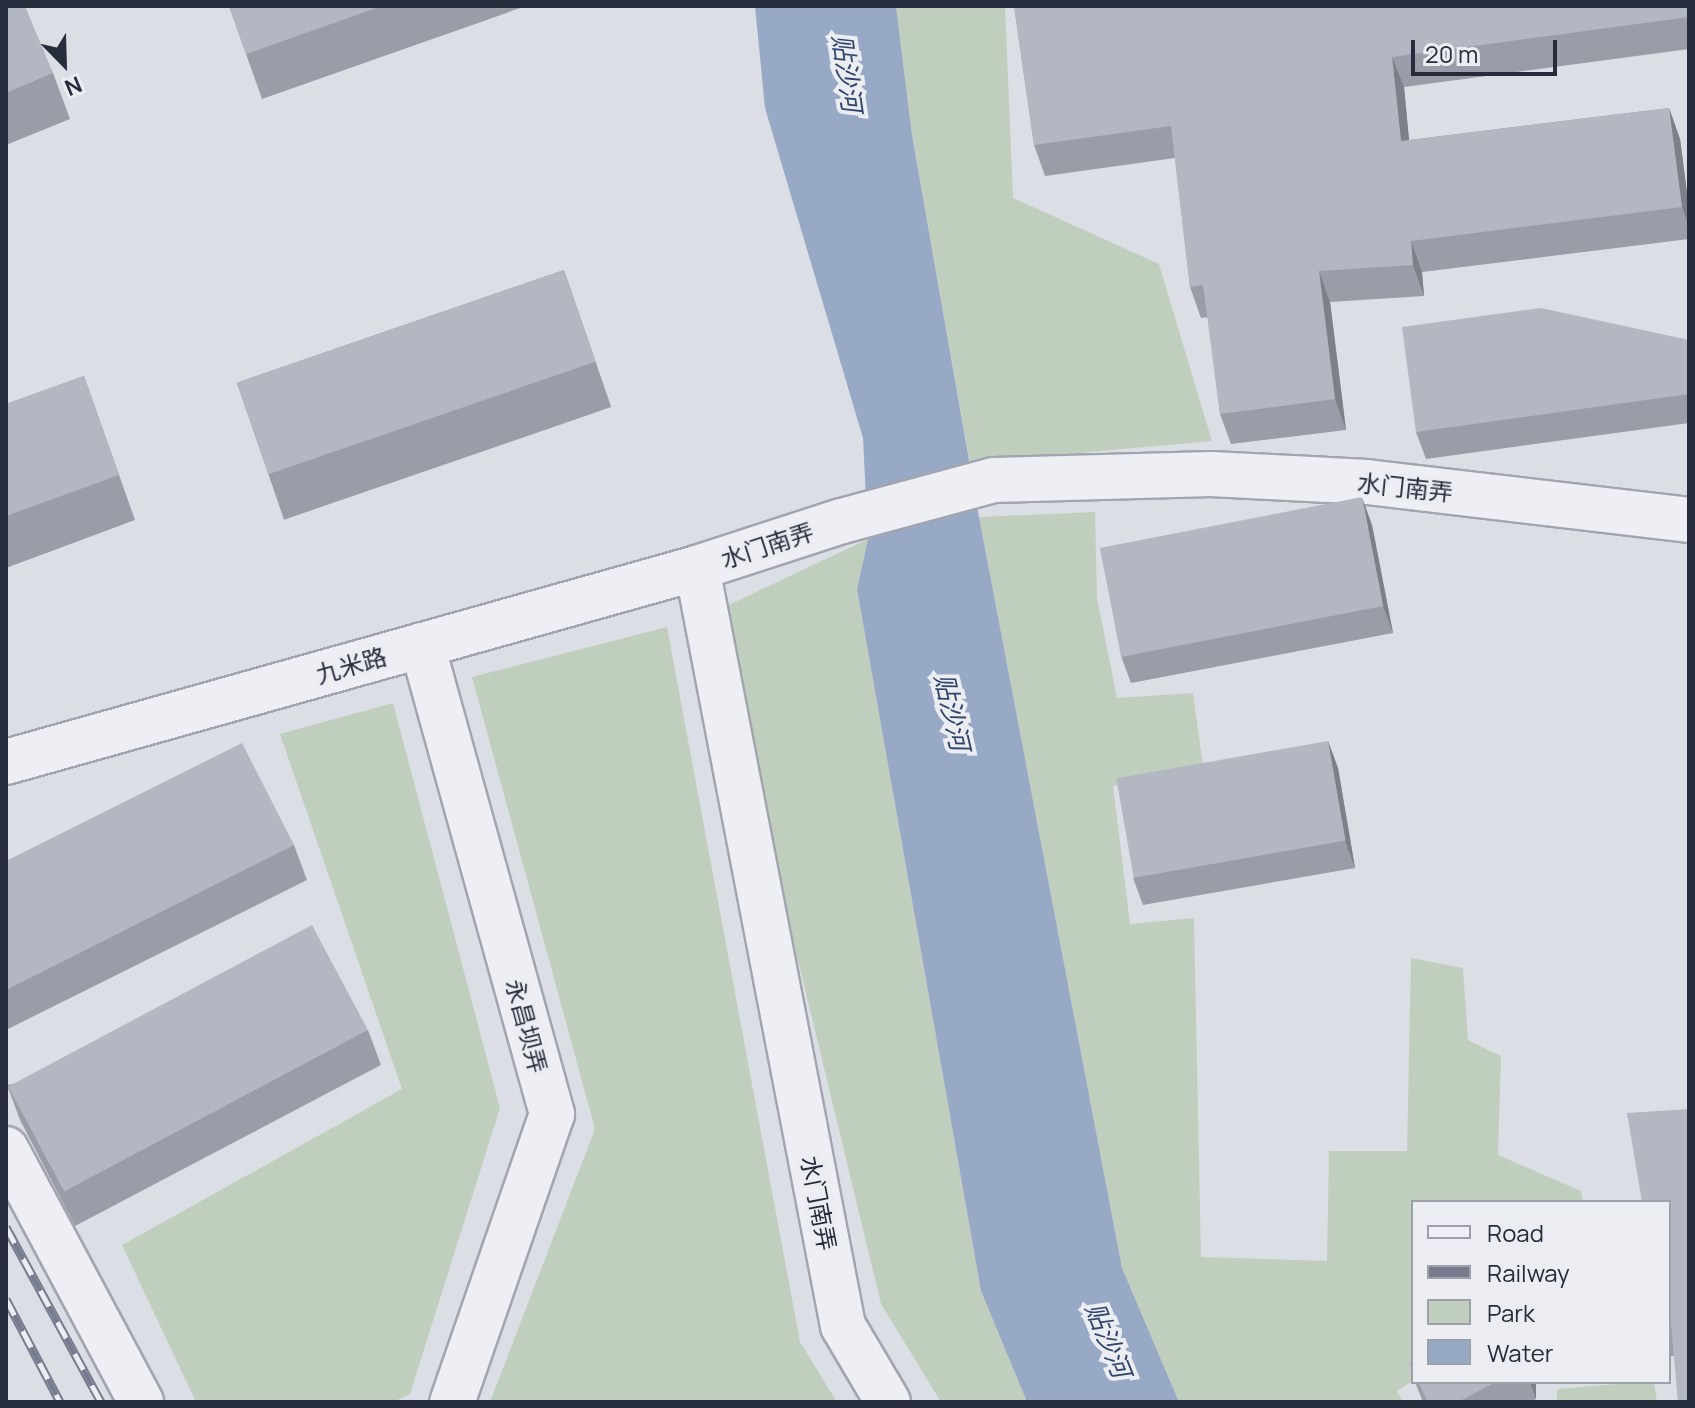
<!DOCTYPE html>
<meta charset="utf-8">
<style>
body{margin:0}
#map{position:relative;width:1695px;height:1408px;overflow:hidden;background:#dcdee5;font-family:Manrope,"Noto Sans SC",sans-serif}
div>[style]{position:absolute}
.green>*{inset:0;background:#c0cfbd}
.water>*{inset:0;background:#97a9c4}
.roads{filter:drop-shadow(2px 0 #a2a5af) drop-shadow(-2px 0 #a2a5af) drop-shadow(0 2px #a2a5af) drop-shadow(0 -2px #a2a5af)}
.minor>*{height:44px;margin:-22px;padding:0 22px;transform-origin:22px;border-radius:22px;background:#eeeff4}
.rail>*{height:9px;margin-top:-4.5px;transform-origin:0;background:repeating-linear-gradient(90deg,#ebedf3 0 18px,#767c8e 0 36px);box-sizing:border-box;border-block:2px solid #767c8e}
.wall>*{inset:0;background:#9a9da7;transform-origin:0 0}
.shaded-wall>*{inset:0;background:#7d8088}
.building>*{inset:0;background:#b3b7c2;transform-origin:0 0}
span{translate:-50% -50%;white-space:nowrap;text-align:center;line-height:1.15;-webkit-text-stroke:8px #ebedf3;paint-order:stroke}
.street-label{font-size:24px;color:#262c3b}
.water-label{font-size:26px;color:#32466c;font-style:italic}
.frame{position:absolute;inset:0;border:8px solid #262c3b;pointer-events:none}
.legend{position:absolute;left:1411px;top:1200px;width:260px;height:184px;box-sizing:border-box;background:#ebedf3;border:2px solid #9ca0a9;margin:0;padding:10px 14px;list-style:none;font-size:24px;color:#262c3b}
.legend li{display:flex;align-items:center;gap:16px;height:40px}
.legend b{width:40px;border:2px solid #9ca0a9}
.north{position:absolute;left:24px;top:24px;width:80px;height:80px;-webkit-text-stroke:6px #ebedf3;paint-order:stroke;rotate:157deg;font-size:22px;font-weight:700;line-height:32px;text-align:center;color:#262c3b}
.north::after{content:'';display:block;margin:auto;width:28px;height:36px;background:#262c3b;clip-path:polygon(50% 0,100% 100%,50% 72%,0 100%)}
.scale{position:absolute;left:1411px;top:40px;width:146px;height:36px;box-sizing:border-box;border:4px solid #262c3b;border-top:0;padding-left:10px;font-size:24px;line-height:28px;white-space:nowrap;color:#262c3b;-webkit-text-stroke:6px #ebedf3;paint-order:stroke}
</style>
<div id="map">
<div class="green">
<div style="clip-path:polygon(896px 6px,1005px 6px,1013px 198px,1159px 264px,1212px 441px,970px 463px,912px 135px)"></div>
<div style="clip-path:polygon(1095px 512px,1097px 598px,1117px 698px,1193px 693px,1203px 766px,1113px 786px,1130px 924px,1194px 918px,1201px 1257px,1327px 1261px,1329px 1151px,1407px 1151px,1411px 958px,1463px 968px,1468px 1040px,1501px 1056px,1498px 1155px,1581px 1191px,1583px 1202px,1413px 1202px,1413px 1381px,1397px 1391px,1403px 1402px,1179px 1402px,1122px 1268px,979px 517px)"></div>
<div style="clip-path:polygon(868px 539px,857px 589px,981px 1291px,1027px 1402px,941px 1402px,881px 1304px,714px 612px)"></div>
<div style="clip-path:polygon(667px 627px,800px 1342px,837px 1402px,490px 1402px,595px 1129px,472px 677px)"></div>
<div style="clip-path:polygon(393px 703px,500px 1108px,410px 1394px,393px 1402px,196px 1402px,122px 1245px,402px 1089px,280px 734px)"></div>
<div style="clip-path:polygon(1640px 1382px,1654px 1382px,1657px 1402px,1557px 1402px,1557px 1389px)"></div>
</div>
<div class="water">
<div style="clip-path:polygon(755px 6px,896px 6px,912px 135px,979px 517px,1122px 1268px,1179px 1402px,1027px 1402px,981px 1291px,857px 589px,868px 539px,863px 438px,765px 108px)"></div>
</div>
<div class="roads">
<div class="minor">
<div style="left:422px;top:645px;width:487px;rotate:74.5deg"></div>
<div style="left:552px;top:1114px;width:305px;rotate:109.1deg"></div>
<div style="left:6px;top:762px;width:718px;rotate:-15.68deg"></div>
<div style="left:6px;top:1149px;width:287px;rotate:61.9deg"></div>
<div style="left:888px;top:1402px;width:88px;rotate:-120.6deg"></div>
<div style="left:843px;top:1326px;width:772px;rotate:-100.9deg"></div>
<div style="left:697px;top:568px;width:152px;rotate:-18deg"></div>
<div style="left:842px;top:521px;width:157px;rotate:-15.1deg"></div>
<div style="left:994px;top:480px;width:217px;rotate:-1.6deg"></div>
<div style="left:1211px;top:474px;width:156px;rotate:2.9deg"></div>
<div style="left:1367px;top:482px;width:324px;rotate:6.7deg"></div>
</div>
</div>
<div class="rail">
<div style="left:6px;top:1227px;width:199px;rotate:61.5deg"></div>
<div style="left:6px;top:1299px;width:116px;rotate:62.3deg"></div>
</div>
<div class="wall">
<div style="clip-path:polygon(6px 6px,53px 73px,70px 119px,6px 145px)"></div>
<div style="clip-path:polygon(229px 6px,526px 6px,262px 99px)"></div>
<div style="clip-path:polygon(1014px 6px,1689px 6px,1689px 49px,1404px 87px,1409px 140px,1669px 108px,1680px 139px,1689px 208px,1689px 239px,1422px 272px,1424px 296px,1330px 302px,1346px 430px,1231px 444px,1220px 414px,1208px 317px,1201px 318px,1190px 287px,1175px 158px,1045px 176px,1034px 145px)"></div>
<div style="left:564px;top:270px;width:145px;height:346px;rotate:71deg"></div>
<div style="clip-path:polygon(1689px 340px,1689px 423px,1426px 459px,1416px 432px)"></div>
<div style="clip-path:polygon(84px 376px,135px 520px,6px 568px,6px 404px)"></div>
<div style="clip-path:polygon(1372px 525px,1393px 633px,1131px 683px,1121px 656px)"></div>
<div style="clip-path:polygon(1328px 741px,1338px 768px,1355px 868px,1143px 905px,1133px 878px)"></div>
<div style="clip-path:polygon(294px 845px,307px 880px,6px 1030px,6px 861px)"></div>
<div style="clip-path:polygon(368px 1030px,381px 1065px,75px 1226px,20px 1120px,7px 1085px)"></div>
<div style="clip-path:polygon(1669px 1202px,1674px 1356px,1669px 1356px)"></div>
<div style="clip-path:polygon(1415px 1382px,1536px 1382px,1536px 1399px,1531px 1402px,1423px 1402px)"></div>
</div>
<div class="shaded-wall">
<div style="clip-path:polygon(1392px 57px,1404px 87px,1412px 171px,1401px 141px)"></div>
<div style="clip-path:polygon(1669px 108px,1680px 139px,1689px 208px,1689px 227px,1682px 207px)"></div>
<div style="clip-path:polygon(1411px 241px,1422px 272px,1424px 296px,1413px 265px)"></div>
<div style="clip-path:polygon(1319px 271px,1330px 302px,1346px 430px,1335px 399px)"></div>
<div style="clip-path:polygon(1362px 497px,1372px 525px,1393px 633px,1383px 606px)"></div>
<div style="clip-path:polygon(1328px 741px,1338px 768px,1355px 868px,1345px 841px)"></div>
<div style="clip-path:polygon(1530px 1382px,1536px 1382px,1536px 1399px)"></div>
</div>
<div class="building">
<div style="clip-path:polygon(6px 6px,25px 6px,53px 73px,6px 93px)"></div>
<div style="clip-path:polygon(229px 6px,382px 6px,246px 54px)"></div>
<div style="clip-path:polygon(1014px 6px,1689px 6px,1689px 17px,1392px 57px,1401px 141px,1669px 108px,1682px 207px,1411px 241px,1413px 265px,1319px 271px,1335px 399px,1220px 414px,1203px 285px,1190px 287px,1171px 126px,1034px 145px)"></div>
<div style="left:564px;top:270px;width:97px;height:346px;rotate:71deg"></div>
<div style="clip-path:polygon(1541px 308px,1689px 340px,1689px 394px,1416px 432px,1402px 327px)"></div>
<div style="clip-path:polygon(84px 376px,119px 475px,6px 516px,6px 404px)"></div>
<div style="left:1362px;top:497px;width:111px;height:267px;rotate:79deg"></div>
<div style="left:1328px;top:741px;width:101px;height:215px;rotate:80deg"></div>
<div style="clip-path:polygon(242px 743px,294px 845px,6px 990px,6px 861px)"></div>
<div style="left:312px;top:925px;width:119px;height:344px;rotate:62deg"></div>
<div style="clip-path:polygon(1689px 1109px,1689px 1402px,1678px 1402px,1671px 1324px,1669px 1324px,1669px 1202px,1642px 1202px,1627px 1113px)"></div>
<div style="clip-path:polygon(1413px 1362px,1413px 1372px,1409px 1364px)"></div>
<div style="clip-path:polygon(1418px 1382px,1496px 1382px,1458px 1402px,1428px 1402px)"></div>
</div>
<div class="street-label">
<span style="left:1405px;top:487px;rotate:6deg">水门南弄</span>
<span style="left:767px;top:545px;rotate:-18deg">水门南弄</span>
<span style="left:351px;top:665px;rotate:-16deg">九米路</span>
<span style="left:527px;top:1026px;rotate:75deg">永昌坝弄</span>
<span style="left:819px;top:1203px;rotate:79deg">水门南弄</span>
</div>
<div class="water-label">
<span style="left:847px;top:73px;rotate:82deg">贴沙河</span>
<span style="left:952px;top:712px;rotate:77deg">贴沙河</span>
<span style="left:1108px;top:1340px;rotate:68deg">贴沙河</span>
</div>
<div class="frame"></div>
<ul class="legend">
<li><b style="height:10px;background:#eeeff4"></b>Road</li>
<li><b style="height:10px;background:#767c8e"></b>Railway</li>
<li><b style="height:22px;background:#c0cfbd"></b>Park</li>
<li><b style="height:22px;background:#97a9c4"></b>Water</li>
</ul>
<div class="north">N</div>
<div class="scale">20 m</div>
</div>
